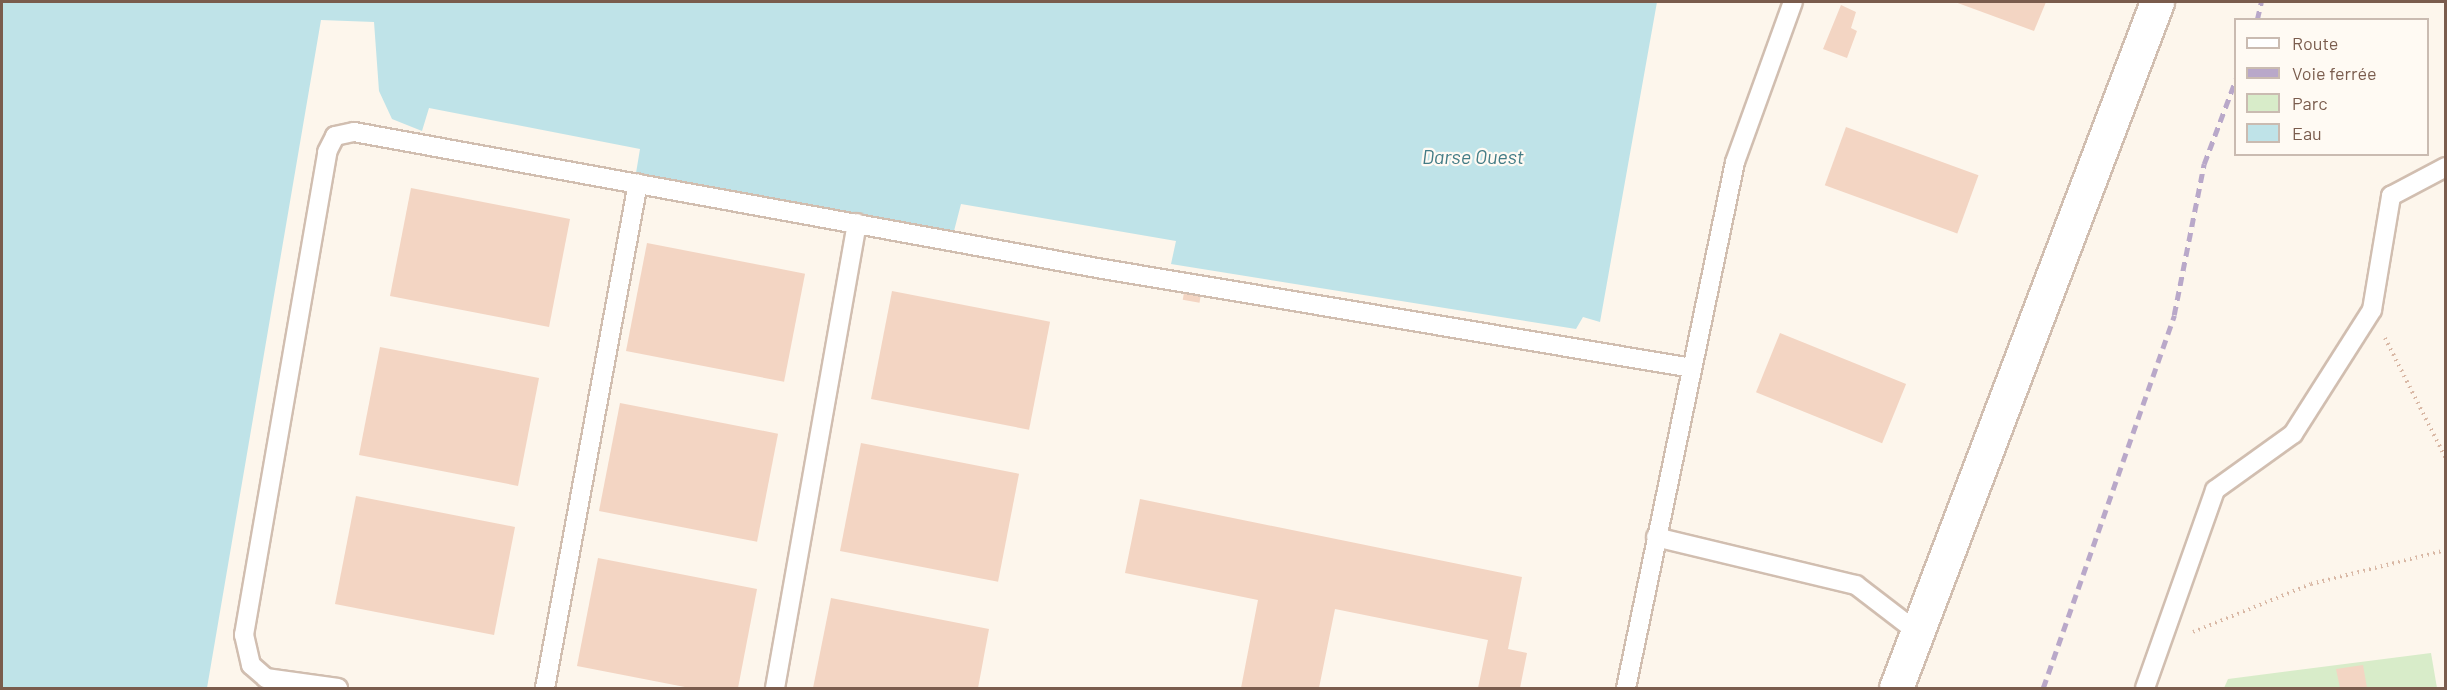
<!DOCTYPE html>
<meta charset="utf-8">
<style>
body{margin:0}
#map{position:relative;width:2447px;height:690px;overflow:hidden;background:#fdf6ec;font-family:Barlow,sans-serif}
div>[style]{position:absolute}
.green>*{inset:0;background:#d8ecc9}
.water>*{inset:0;background:#bfe3e8}
.building>*{inset:0;background:#f3d5c3;transform-origin:0 0}
.path>*{height:4px;margin-top:-2px;transform-origin:0;background:repeating-linear-gradient(90deg,#d9b8a5 0 1.5px,transparent 0 6px)}
.roads{filter:drop-shadow(2px 0 #d1beb0) drop-shadow(-2px 0 #d1beb0) drop-shadow(0 2px #d1beb0) drop-shadow(0 -2px #d1beb0)}
.service>*{height:18px;margin:-9px;padding:0 9px;transform-origin:9px;border-radius:9px;background:#fff}
.minor>*{height:33px;margin:-16.5px;padding:0 16.5px;transform-origin:16.5px;border-radius:16.5px;background:#fff}
.rail>*{height:4.5px;margin-top:-2.25px;transform-origin:0;background:repeating-linear-gradient(90deg,#b9a8c9 0 9px,transparent 0 15px)}
span{translate:-50% -50%;white-space:nowrap;text-align:center;line-height:1.15;-webkit-text-stroke:4.5px #fffaf3;paint-order:stroke}
.water-label{font-size:20px;color:#437c86;font-style:italic}
.frame{position:absolute;inset:0;border:3px solid #7a5c4d;pointer-events:none}
.legend{position:absolute;left:2234px;top:18px;width:195px;height:138px;box-sizing:border-box;background:#fffaf3;border:2px solid #cabbb1;margin:0;padding:8px 10px;list-style:none;font-size:18px;color:#7a5c4d}
.legend li{display:flex;align-items:center;gap:12px;height:30px}
.legend b{width:30px;border:2px solid #cabbb1}
</style>
<div id="map">
<div class="green">
<div style="clip-path:polygon(2431px 653px,2437px 688px,2224px 688px,2228px 679px)"></div>
</div>
<div class="water">
<div style="clip-path:polygon(2px 2px,1657px 2px,1600px 322px,1583px 317px,1576px 329px,1171px 264px,1176px 241px,961px 204px,954px 231px,636px 173px,640px 149px,429px 108px,422px 131px,392px 119px,379px 91px,374px 22px,321px 20px,207px 688px,2px 688px)"></div>
</div>
<div class="building">
<div style="clip-path:polygon(1955px 2px,2046px 2px,2034px 31px)"></div>
<div style="clip-path:polygon(1841px 5px,1856px 12px,1851px 28px,1857px 31px,1847px 58px,1823px 49px)"></div>
<div style="left:1846px;top:127px;width:141px;height:62px;rotate:20deg"></div>
<div style="left:411px;top:188px;width:162px;height:110px;rotate:11deg"></div>
<div style="left:647px;top:243px;width:161px;height:110px;rotate:11deg"></div>
<div style="left:1185px;top:287px;width:17px;height:13px;rotate:10deg"></div>
<div style="left:892px;top:291px;width:161px;height:110px;rotate:11deg"></div>
<div style="left:1780px;top:333px;width:136px;height:64px;rotate:22deg"></div>
<div style="left:380px;top:347px;width:162px;height:110px;rotate:11deg"></div>
<div style="left:620px;top:403px;width:161px;height:110px;rotate:11deg"></div>
<div style="left:861px;top:443px;width:161px;height:110px;rotate:11deg"></div>
<div style="left:356px;top:496px;width:162px;height:110px;rotate:11deg"></div>
<div style="clip-path:polygon(1140px 499px,1522px 577px,1508px 649px,1527px 653px,1520px 688px,1478px 688px,1488px 640px,1335px 609px,1319px 688px,1241px 688px,1258px 600px,1125px 573px)"></div>
<div style="clip-path:polygon(598px 558px,757px 589px,738px 688px,690px 688px,577px 666px)"></div>
<div style="clip-path:polygon(831px 598px,989px 629px,978px 688px,813px 688px)"></div>
<div style="clip-path:polygon(2363px 665px,2367px 688px,2340px 688px,2336px 669px)"></div>
</div>
<div class="path">
<div style="left:2385px;top:338px;width:136px;rotate:63.2deg"></div>
<div style="left:2193px;top:632px;width:127px;rotate:-22.1deg"></div>
<div style="left:2311px;top:584px;width:139px;rotate:-14.1deg"></div>
</div>
<div class="roads">
<div class="service">
<div style="left:1656px;top:537px;width:206px;rotate:13.5deg"></div>
<div style="left:1856px;top:585px;width:77px;rotate:37.6deg"></div>
<div style="left:338px;top:688px;width:73px;rotate:-172.1deg"></div>
<div style="left:266px;top:678px;width:20px;rotate:-139deg"></div>
<div style="left:251px;top:665px;width:31px;rotate:-103deg"></div>
<div style="left:244px;top:635px;width:490px;rotate:-80.2deg"></div>
<div style="left:327px;top:152px;width:18px;rotate:-63deg"></div>
<div style="left:335px;top:136px;width:19px;rotate:-12deg"></div>
<div style="left:354px;top:132px;width:761px;rotate:10.37deg"></div>
<div style="left:1103px;top:269px;width:597px;rotate:9.54deg"></div>
<div style="left:545px;top:688px;width:513px;rotate:-79.57deg"></div>
<div style="left:775px;top:688px;width:472px;rotate:-80deg"></div>
<div style="left:1626px;top:688px;width:537px;rotate:-78.29deg"></div>
<div style="left:1735px;top:162px;width:170px;rotate:-70.1deg"></div>
<div style="left:2145px;top:688px;width:210px;rotate:-70.5deg"></div>
<div style="left:2215px;top:490px;width:96px;rotate:-35.7deg"></div>
<div style="left:2293px;top:434px;width:147px;rotate:-57.5deg"></div>
<div style="left:2372px;top:310px;width:116px;rotate:-80.5deg"></div>
<div style="left:2391px;top:196px;width:62px;rotate:-27.8deg"></div>
</div>
<div class="minor">
<div style="left:1896px;top:688px;width:734px;rotate:-69.17deg"></div>
</div>
</div>
<div class="rail">
<div style="left:2257px;top:20px;width:18px;rotate:-77deg"></div>
<div style="left:2043px;top:688px;width:395px;rotate:-70.6deg"></div>
<div style="left:2174px;top:315px;width:154px;rotate:-78.8deg"></div>
<div style="left:2204px;top:164px;width:91px;rotate:-69.4deg"></div>
</div>
<div class="water-label">
<span style="left:1473px;top:156px">Darse Ouest</span>
</div>
<div class="frame"></div>
<ul class="legend">
<li><b style="height:8px;background:#fff"></b>Route</li>
<li><b style="height:8px;background:#b9a8c9"></b>Voie ferrée</li>
<li><b style="height:16px;background:#d8ecc9"></b>Parc</li>
<li><b style="height:16px;background:#bfe3e8"></b>Eau</li>
</ul>
</div>
